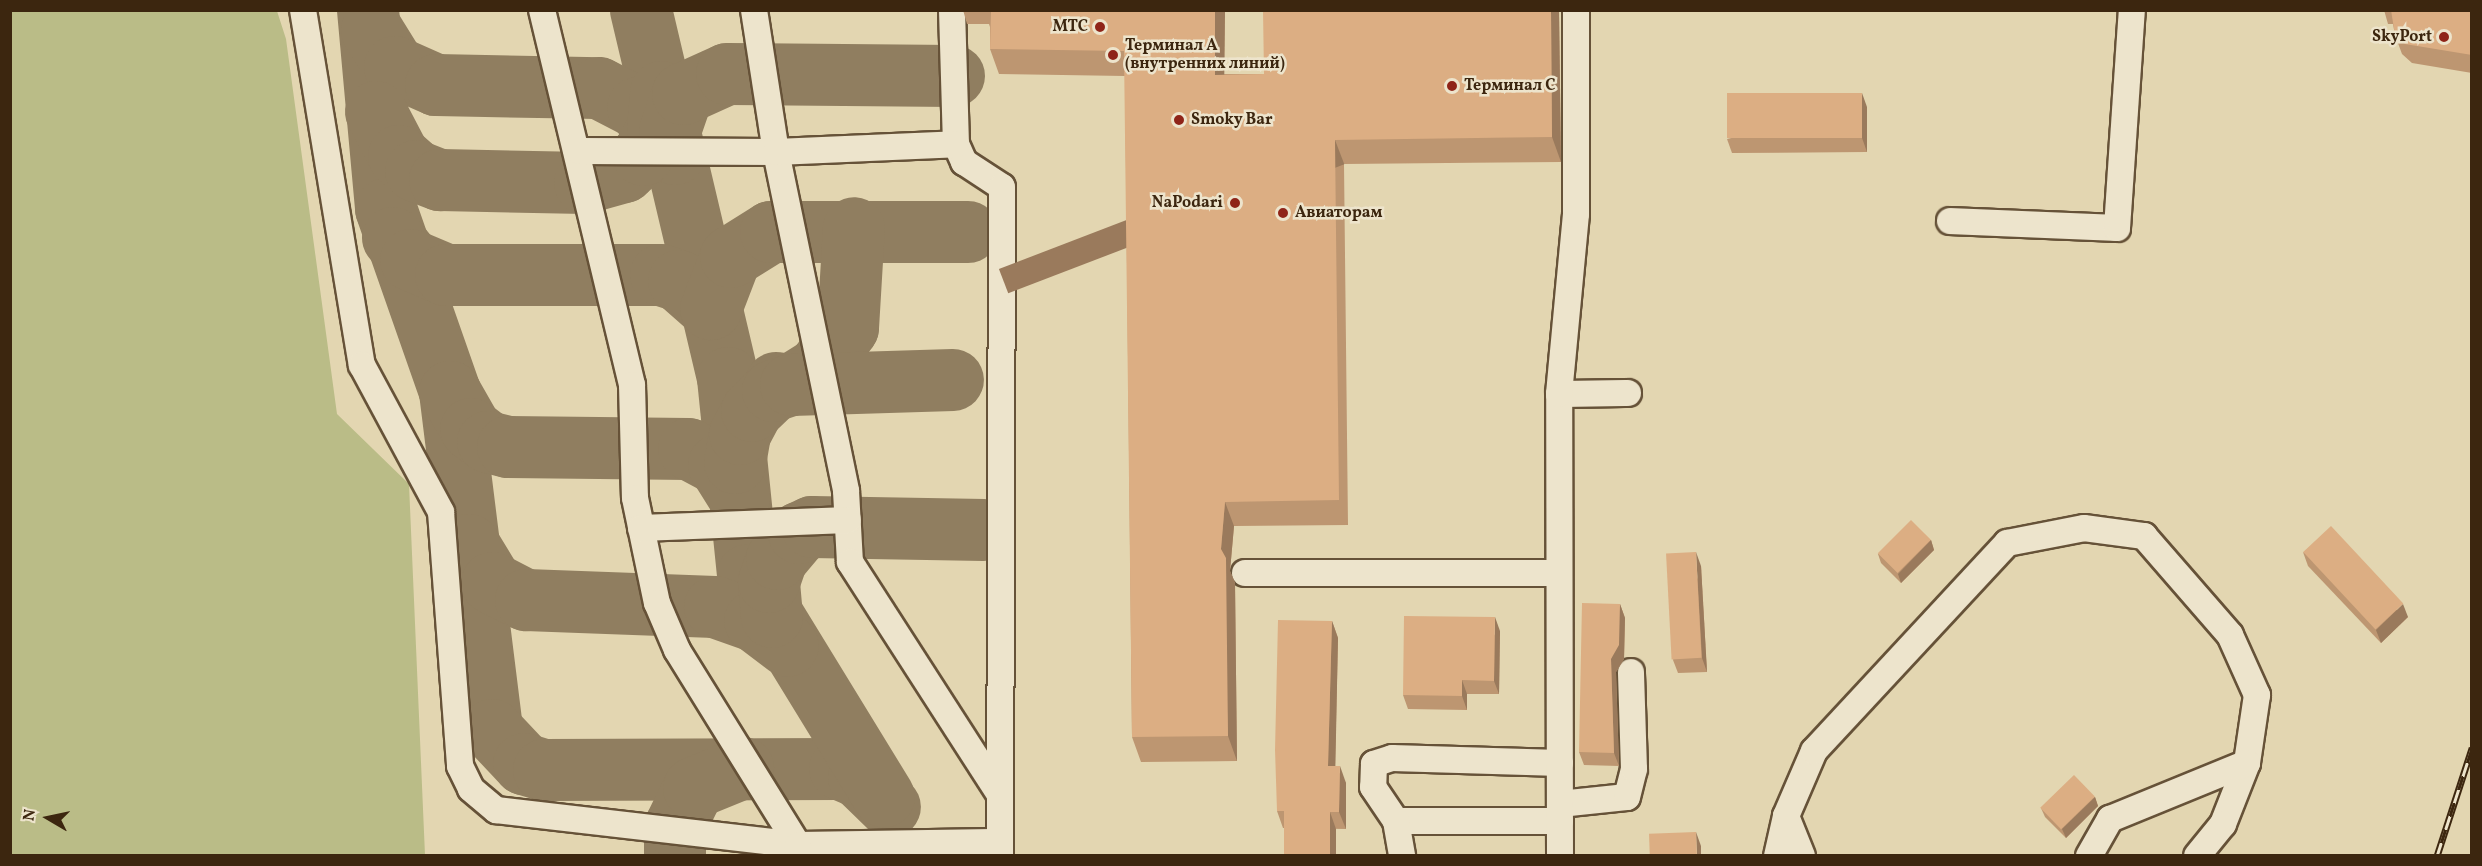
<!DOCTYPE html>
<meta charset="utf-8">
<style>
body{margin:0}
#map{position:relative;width:2482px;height:866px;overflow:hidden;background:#e3d6b1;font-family:Vollkorn,serif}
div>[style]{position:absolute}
.green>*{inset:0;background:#babc87}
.taxiway>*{height:62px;margin:-31px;padding:0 31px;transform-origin:31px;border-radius:31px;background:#907e60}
.roads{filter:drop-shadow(2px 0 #665238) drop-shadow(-2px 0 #665238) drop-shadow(0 2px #665238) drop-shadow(0 -2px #665238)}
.minor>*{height:26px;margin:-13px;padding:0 13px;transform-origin:13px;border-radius:13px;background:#ede4cc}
.rail>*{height:7px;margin-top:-3.5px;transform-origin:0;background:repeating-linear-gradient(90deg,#ede4cc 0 14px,#3c260f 0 28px);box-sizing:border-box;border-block:2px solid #3c260f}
.wall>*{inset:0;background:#bd9671}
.shaded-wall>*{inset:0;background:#9a7a5c;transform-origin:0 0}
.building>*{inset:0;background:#dcae83;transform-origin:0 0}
.dots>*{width:16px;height:16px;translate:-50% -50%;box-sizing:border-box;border:3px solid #ede4cc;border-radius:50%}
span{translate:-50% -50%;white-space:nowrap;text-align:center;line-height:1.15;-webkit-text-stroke:5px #ede4cc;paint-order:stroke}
.poi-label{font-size:16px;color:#3c260f;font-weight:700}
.right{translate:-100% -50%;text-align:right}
.left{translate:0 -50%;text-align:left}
.frame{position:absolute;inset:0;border:12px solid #3c260f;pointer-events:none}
.north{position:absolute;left:18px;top:788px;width:60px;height:60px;-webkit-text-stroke:4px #ede4cc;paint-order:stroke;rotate:279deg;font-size:16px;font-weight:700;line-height:24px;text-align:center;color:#3c260f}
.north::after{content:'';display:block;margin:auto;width:21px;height:27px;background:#3c260f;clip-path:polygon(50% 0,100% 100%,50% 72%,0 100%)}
</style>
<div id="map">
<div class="green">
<div style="clip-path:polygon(10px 11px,277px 11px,286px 39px,337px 414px,409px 484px,425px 855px,11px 855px)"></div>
</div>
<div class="taxiway">
<div style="left:368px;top:10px;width:200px;rotate:84.8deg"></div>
<div style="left:386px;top:209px;width:194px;rotate:70.7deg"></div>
<div style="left:450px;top:392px;width:341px;rotate:82.9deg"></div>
<div style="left:492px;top:730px;width:47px;rotate:46.7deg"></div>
<div style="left:524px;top:764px;width:21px;rotate:17deg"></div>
<div style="left:544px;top:770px;width:296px;rotate:-0.2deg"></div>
<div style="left:840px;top:769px;width:21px;rotate:23deg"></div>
<div style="left:859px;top:777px;width:43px;rotate:44.1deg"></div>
<div style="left:641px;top:10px;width:378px;rotate:76.7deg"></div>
<div style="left:728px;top:378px;width:198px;rotate:84.2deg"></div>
<div style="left:748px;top:575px;width:260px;rotate:58.5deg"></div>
<div style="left:372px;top:30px;width:44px;rotate:58.1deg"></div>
<div style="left:395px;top:67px;width:45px;rotate:23.7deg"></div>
<div style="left:436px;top:85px;width:163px;rotate:1.1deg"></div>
<div style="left:599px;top:88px;width:44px;rotate:27.1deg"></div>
<div style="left:638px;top:108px;width:59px;rotate:51.2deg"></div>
<div style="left:376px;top:112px;width:50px;rotate:62.4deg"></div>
<div style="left:399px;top:156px;width:23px;rotate:41deg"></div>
<div style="left:416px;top:171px;width:26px;rotate:21deg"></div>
<div style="left:440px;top:180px;width:145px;rotate:1.2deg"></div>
<div style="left:585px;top:183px;width:41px;rotate:-15.8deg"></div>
<div style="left:624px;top:172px;width:25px;rotate:-42deg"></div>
<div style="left:643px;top:155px;width:31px;rotate:-61deg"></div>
<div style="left:658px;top:128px;width:36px;rotate:-85deg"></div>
<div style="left:670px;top:131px;width:39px;rotate:-71deg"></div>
<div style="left:683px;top:94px;width:48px;rotate:-24.4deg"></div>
<div style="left:727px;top:74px;width:227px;rotate:0.5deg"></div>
<div style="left:393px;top:238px;width:28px;rotate:51deg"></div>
<div style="left:411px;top:260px;width:38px;rotate:23deg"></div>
<div style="left:446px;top:275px;width:215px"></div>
<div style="left:661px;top:275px;width:19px;rotate:18deg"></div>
<div style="left:679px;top:281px;width:43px;rotate:41.2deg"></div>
<div style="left:711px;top:309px;width:56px;rotate:-69deg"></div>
<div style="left:731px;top:257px;width:47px;rotate:-32deg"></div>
<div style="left:771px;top:232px;width:197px"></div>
<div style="left:776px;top:383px;width:15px;rotate:8deg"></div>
<div style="left:791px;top:385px;width:32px;rotate:-32deg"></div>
<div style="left:818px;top:368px;width:50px;rotate:-53.1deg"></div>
<div style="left:848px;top:328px;width:100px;rotate:-86.6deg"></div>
<div style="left:450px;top:392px;width:43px;rotate:60.4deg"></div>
<div style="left:471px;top:429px;width:21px;rotate:37deg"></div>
<div style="left:488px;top:442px;width:21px;rotate:14deg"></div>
<div style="left:508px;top:447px;width:181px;rotate:0.6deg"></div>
<div style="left:689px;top:449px;width:34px;rotate:28deg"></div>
<div style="left:719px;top:465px;width:38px;rotate:58deg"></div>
<div style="left:735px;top:463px;width:29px;rotate:-80deg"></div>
<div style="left:740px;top:434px;width:26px;rotate:-62deg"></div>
<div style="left:752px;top:411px;width:29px;rotate:-44deg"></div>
<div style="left:773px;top:391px;width:19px;rotate:-18deg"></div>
<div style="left:791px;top:385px;width:162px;rotate:-1.8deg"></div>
<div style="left:469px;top:545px;width:44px;rotate:58.8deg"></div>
<div style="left:492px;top:583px;width:38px;rotate:27deg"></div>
<div style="left:526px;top:600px;width:189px;rotate:2.1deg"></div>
<div style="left:715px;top:607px;width:42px;rotate:19.3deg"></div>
<div style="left:755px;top:621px;width:41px;rotate:37.1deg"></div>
<div style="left:772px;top:617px;width:35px;rotate:-95deg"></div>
<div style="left:769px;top:582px;width:24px;rotate:-71deg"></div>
<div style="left:777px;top:559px;width:34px;rotate:-50deg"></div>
<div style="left:799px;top:533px;width:14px;rotate:-25deg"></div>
<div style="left:812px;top:527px;width:172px;rotate:1deg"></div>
<div style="left:675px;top:856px;width:29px;rotate:-90deg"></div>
<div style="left:675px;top:827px;width:43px;rotate:-64deg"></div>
<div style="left:694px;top:788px;width:53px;rotate:-22.2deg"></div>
</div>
<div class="roads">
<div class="minor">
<div style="left:303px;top:10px;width:360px;rotate:80.6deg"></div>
<div style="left:362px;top:365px;width:167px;rotate:61.7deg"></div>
<div style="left:441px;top:512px;width:255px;rotate:85.7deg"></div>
<div style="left:460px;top:766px;width:25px;rotate:64deg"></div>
<div style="left:471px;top:789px;width:33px;rotate:40deg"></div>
<div style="left:496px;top:810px;width:304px;rotate:6.6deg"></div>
<div style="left:798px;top:845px;width:202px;rotate:-0.9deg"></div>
<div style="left:542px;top:10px;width:386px;rotate:76.5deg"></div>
<div style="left:632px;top:385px;width:113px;rotate:88.5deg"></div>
<div style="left:635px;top:498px;width:107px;rotate:78.2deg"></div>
<div style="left:657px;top:603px;width:51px;rotate:66.9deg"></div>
<div style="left:677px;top:650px;width:229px;rotate:58.2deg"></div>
<div style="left:798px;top:845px;width:10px;rotate:84deg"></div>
<div style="left:754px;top:10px;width:144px;rotate:81.2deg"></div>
<div style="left:776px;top:152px;width:346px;rotate:78.3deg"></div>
<div style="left:846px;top:491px;width:71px;rotate:86.8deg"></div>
<div style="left:850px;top:562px;width:274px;rotate:57.2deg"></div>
<div style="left:952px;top:10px;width:134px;rotate:88.3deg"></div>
<div style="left:956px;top:144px;width:20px;rotate:66deg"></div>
<div style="left:964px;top:162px;width:45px;rotate:33.3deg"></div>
<div style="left:1002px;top:187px;width:669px;rotate:90.17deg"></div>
<div style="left:580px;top:151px;width:196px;rotate:0.3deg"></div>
<div style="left:776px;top:152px;width:180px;rotate:-2.5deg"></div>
<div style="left:1950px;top:221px;width:167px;rotate:2.4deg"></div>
<div style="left:2117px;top:228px;width:219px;rotate:-86.1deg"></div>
<div style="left:1559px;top:394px;width:69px;rotate:-0.8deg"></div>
<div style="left:641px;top:528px;width:207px;rotate:-2.2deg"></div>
<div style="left:1245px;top:573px;width:314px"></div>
<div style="left:1560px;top:763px;width:168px;rotate:-178.3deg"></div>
<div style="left:1392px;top:758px;width:19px;rotate:162deg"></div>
<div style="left:1374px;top:764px;width:23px;rotate:92deg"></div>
<div style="left:1373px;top:787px;width:41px;rotate:55.9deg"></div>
<div style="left:1396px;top:821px;width:164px"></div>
<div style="left:1560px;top:804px;width:67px;rotate:-6deg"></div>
<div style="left:1627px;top:797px;width:29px;rotate:-76deg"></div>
<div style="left:1634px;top:769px;width:97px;rotate:-91.8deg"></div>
<div style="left:1786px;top:816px;width:43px;rotate:68.2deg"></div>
<div style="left:1396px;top:821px;width:36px;rotate:80deg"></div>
<div style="left:1560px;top:856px;width:462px;rotate:-90.1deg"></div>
<div style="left:1559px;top:394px;width:181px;rotate:-84.6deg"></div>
<div style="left:1576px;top:214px;width:204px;rotate:-90deg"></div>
<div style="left:1777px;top:856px;width:41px;rotate:-77.3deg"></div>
<div style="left:1786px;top:816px;width:71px;rotate:-66.7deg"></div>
<div style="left:1814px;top:751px;width:284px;rotate:-47.1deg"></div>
<div style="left:2007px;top:543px;width:78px;rotate:-11deg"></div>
<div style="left:2084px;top:528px;width:61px;rotate:7.6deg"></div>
<div style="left:2144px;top:536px;width:131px;rotate:49deg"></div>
<div style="left:2230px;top:635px;width:66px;rotate:65.8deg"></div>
<div style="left:2257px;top:695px;width:69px;rotate:98.4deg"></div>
<div style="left:2247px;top:763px;width:66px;rotate:111.5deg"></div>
<div style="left:2223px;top:824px;width:41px;rotate:129.1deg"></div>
<div style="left:2089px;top:856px;width:43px;rotate:-60.4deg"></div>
<div style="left:2110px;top:819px;width:148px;rotate:-22.2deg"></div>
</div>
</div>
<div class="rail">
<div style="left:2437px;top:856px;width:114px;rotate:-72deg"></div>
</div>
<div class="wall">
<div style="clip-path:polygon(963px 10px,1225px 10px,1224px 74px,1264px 74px,1559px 10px,1561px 162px,1344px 164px,1348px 525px,1234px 526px,1230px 571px,1235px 583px,1237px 761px,1141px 762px,1132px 737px,1125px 76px,999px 74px,990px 49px,990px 27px,989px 24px,967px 24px)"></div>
<div style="clip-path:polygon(2384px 10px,2472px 10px,2472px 73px,2412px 63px,2402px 54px,2395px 35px,2393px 24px,2388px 24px)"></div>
<div style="clip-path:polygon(1867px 107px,1867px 152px,1732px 153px,1727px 139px)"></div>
<div style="clip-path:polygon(1931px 540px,1934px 550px,1901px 583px,1881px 563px,1878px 554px)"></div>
<div style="clip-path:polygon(2303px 552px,2408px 617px,2381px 643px,2308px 566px)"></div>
<div style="clip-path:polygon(1701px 566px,1707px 672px,1678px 673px,1673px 660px)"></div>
<div style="clip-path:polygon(1620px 604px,1625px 618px,1624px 659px,1616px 672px,1619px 766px,1584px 765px,1579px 752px)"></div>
<div style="clip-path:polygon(1332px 621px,1338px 638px,1335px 766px,1346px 783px,1346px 829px,1283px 828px,1277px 811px)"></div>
<div style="clip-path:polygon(1500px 631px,1499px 694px,1467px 694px,1467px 710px,1408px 709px,1403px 695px)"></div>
<div style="clip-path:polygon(2095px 797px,2098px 806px,2066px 838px,2045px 817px,2041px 808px)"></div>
</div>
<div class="shaded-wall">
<div style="clip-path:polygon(1215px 10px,1225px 10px,1224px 99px,1215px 75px)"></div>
<div style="clip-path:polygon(1551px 10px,1559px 10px,1561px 162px,1552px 137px)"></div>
<div style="clip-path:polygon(1862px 93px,1867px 107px,1867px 152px,1862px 138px)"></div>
<div style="left:1335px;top:140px;width:26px;height:360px;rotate:69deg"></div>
<div style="clip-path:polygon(1225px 502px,1234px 526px,1230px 571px,1235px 583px,1237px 761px,1228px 736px,1221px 549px)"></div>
<div style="clip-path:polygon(1931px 540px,1934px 550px,1901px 583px,1898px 574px)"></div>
<div style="clip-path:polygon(1696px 552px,1701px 566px,1707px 672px,1702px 658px)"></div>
<div style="clip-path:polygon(1620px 604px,1625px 618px,1624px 659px,1616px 672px,1619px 766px,1614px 753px,1611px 659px)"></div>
<div style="clip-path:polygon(2403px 604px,2408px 617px,2381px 643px,2376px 630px)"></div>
<div style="clip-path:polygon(1495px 617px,1500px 631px,1499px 694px,1494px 681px)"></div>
<div style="clip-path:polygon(1332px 621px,1338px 638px,1335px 783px,1328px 766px)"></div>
<div style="clip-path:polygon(1462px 680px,1467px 694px,1467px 710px,1462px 696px)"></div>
<div style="clip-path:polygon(1340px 766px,1346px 783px,1346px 829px,1339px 812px)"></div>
<div style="clip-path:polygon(2095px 797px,2098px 806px,2066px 838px,2062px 829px)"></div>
<div style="clip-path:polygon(1330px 812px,1336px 829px,1336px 855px,1330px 855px)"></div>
<div style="clip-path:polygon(1696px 832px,1701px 846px,1701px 855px,1697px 855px)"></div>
</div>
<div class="building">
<div style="clip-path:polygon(984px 10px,1215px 10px,1215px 75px,1264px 74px,1263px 10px,1551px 10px,1552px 137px,1335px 140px,1339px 500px,1225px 502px,1221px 549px,1226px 558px,1228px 736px,1132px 737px,1124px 51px,990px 49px,991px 11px)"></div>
<div style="clip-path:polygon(2391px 10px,2472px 10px,2472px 55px,2405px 44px,2395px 35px)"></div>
<div style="left:1862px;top:93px;width:45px;height:135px;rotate:90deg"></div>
<div style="left:1911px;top:520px;width:28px;height:47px;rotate:45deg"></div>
<div style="left:2331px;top:526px;width:106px;height:38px;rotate:47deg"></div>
<div style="left:1696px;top:552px;width:106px;height:30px;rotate:87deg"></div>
<div style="clip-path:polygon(1582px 603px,1620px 604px,1619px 645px,1611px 659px,1614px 753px,1579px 752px)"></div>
<div style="clip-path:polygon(1404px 616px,1495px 617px,1494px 681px,1462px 680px,1462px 696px,1403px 695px)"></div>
<div style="clip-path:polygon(1278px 620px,1332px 621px,1328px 766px,1340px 766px,1339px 812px,1330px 812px,1330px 855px,1284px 855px,1284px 811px,1277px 811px,1275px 750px)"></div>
<div style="left:2074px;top:775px;width:30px;height:47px;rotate:46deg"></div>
<div style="left:1696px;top:832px;width:23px;height:47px;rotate:88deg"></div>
</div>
<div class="dots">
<div style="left:1100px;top:27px;background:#8f2418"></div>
<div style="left:2444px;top:37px;background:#8f2418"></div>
<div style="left:1113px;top:55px;background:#8f2418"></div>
<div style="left:1452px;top:86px;background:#8f2418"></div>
<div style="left:1179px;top:120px;background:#8f2418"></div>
<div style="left:1235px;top:203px;background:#8f2418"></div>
<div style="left:1283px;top:213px;background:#8f2418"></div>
</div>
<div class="poi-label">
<span class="right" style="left:1088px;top:27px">МТС</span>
<span class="right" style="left:2432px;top:37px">SkyPort</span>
<span class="left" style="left:1125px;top:55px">Терминал А<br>(внутренних линий)</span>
<span class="left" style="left:1464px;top:86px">Терминал С</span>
<span class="left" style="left:1191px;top:120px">Smoky Bar</span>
<span class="right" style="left:1223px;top:203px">NaPodari</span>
<span class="left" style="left:1295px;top:213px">Авиаторам</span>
</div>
<div class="frame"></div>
<div class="north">N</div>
</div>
